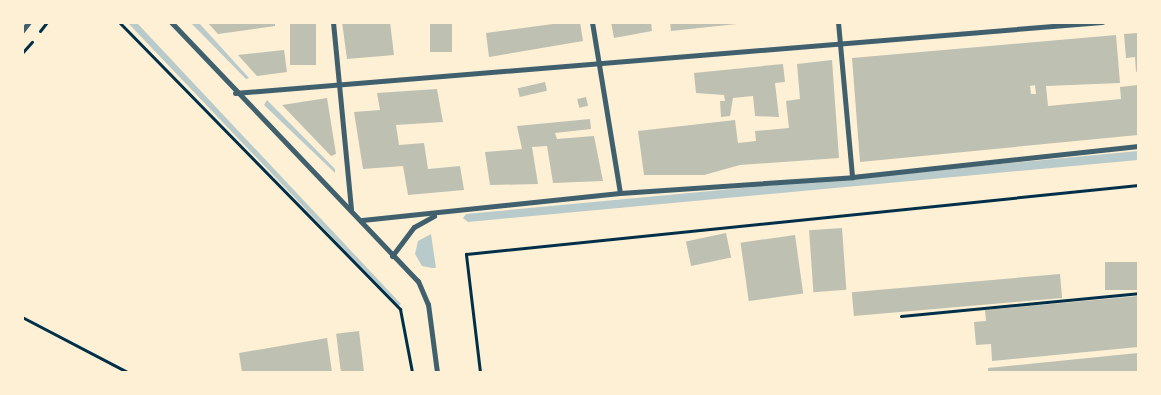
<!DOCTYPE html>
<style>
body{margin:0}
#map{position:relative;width:1161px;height:395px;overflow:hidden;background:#fdf0d5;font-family:Cabin,sans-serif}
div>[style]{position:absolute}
.green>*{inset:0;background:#b9caca}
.building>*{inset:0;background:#bec0b2;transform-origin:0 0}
.path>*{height:3px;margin:-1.5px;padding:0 1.5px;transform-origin:1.5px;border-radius:1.5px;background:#003049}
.minor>*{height:5px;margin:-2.5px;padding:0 2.5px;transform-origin:2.5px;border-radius:2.5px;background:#3f606c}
span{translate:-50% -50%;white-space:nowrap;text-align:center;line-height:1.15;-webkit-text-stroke:4px #fdf0d5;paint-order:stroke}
.frame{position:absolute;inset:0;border:24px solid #fdf0d5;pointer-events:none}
</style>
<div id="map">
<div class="green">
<div style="clip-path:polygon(128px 23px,137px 23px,401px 304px,398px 306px)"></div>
<div style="clip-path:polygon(191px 23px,199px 23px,249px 78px,246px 79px)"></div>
<div style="clip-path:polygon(267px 100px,335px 169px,335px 173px,264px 105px)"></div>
<div style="clip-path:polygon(1138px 151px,1138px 160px,468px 222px,463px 218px,466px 214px)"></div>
<div style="clip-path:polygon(431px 234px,436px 268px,432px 268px,422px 266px,415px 254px,418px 241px)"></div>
</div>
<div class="building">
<div style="clip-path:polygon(207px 22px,275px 22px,275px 26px,218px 34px)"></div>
<div style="left:290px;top:22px;width:26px;height:43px"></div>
<div style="clip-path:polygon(342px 22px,390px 22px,394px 55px,347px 59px)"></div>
<div style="left:430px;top:22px;width:22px;height:30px"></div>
<div style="clip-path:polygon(568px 22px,580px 22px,583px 41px,489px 57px,486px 33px)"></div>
<div style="clip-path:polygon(611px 22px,651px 22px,652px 31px,614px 38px)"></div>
<div style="clip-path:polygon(670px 22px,737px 22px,737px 24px,671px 31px)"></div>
<div style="clip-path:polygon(1138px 33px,1138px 71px,1136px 72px,1135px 57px,1126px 58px,1124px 34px)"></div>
<div style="clip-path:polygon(evenodd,1116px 35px,1120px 83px,1046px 86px,1048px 106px,1121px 99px,1120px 87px,1138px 85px,1138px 135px,860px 162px,852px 58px,1116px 35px,1035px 85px,1036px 94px,1031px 94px,1030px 86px,1035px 85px)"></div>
<div style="clip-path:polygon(284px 50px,287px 72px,257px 76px,238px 55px)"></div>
<div style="clip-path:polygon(832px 60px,839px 158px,740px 165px,704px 175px,644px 175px,638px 131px,735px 120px,738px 143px,756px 141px,755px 131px,789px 128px,786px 101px,800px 99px,797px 64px)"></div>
<div style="clip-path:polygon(783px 64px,785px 82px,775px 83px,779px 117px,755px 116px,753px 96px,733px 98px,730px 116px,721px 117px,720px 101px,725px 101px,724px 95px,696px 93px,694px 73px)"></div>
<div style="left:545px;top:82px;width:9px;height:28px;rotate:77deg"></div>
<div style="clip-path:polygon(437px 89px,443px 122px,396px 125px,399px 145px,424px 143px,428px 169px,460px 166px,464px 190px,408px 195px,403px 166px,363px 169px,354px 112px,380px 110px,377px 93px)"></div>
<div style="left:586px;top:97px;width:9px;height:9px;rotate:77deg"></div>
<div style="clip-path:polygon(327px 98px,336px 154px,331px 156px,282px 105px)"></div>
<div style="clip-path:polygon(590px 119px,591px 129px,555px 133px,557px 139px,594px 136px,603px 181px,553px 183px,547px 146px,532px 147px,538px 184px,490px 185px,485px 152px,522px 149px,517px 126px)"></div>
<div style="left:842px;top:228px;width:62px;height:33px;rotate:86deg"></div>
<div style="left:726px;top:233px;width:25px;height:41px;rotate:78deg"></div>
<div style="left:795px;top:235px;width:59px;height:55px;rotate:82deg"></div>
<div style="left:1138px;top:262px;width:28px;height:33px;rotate:90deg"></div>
<div style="left:1060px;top:274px;width:24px;height:209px;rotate:85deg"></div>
<div style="clip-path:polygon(1138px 296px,1138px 347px,992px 361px,991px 344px,976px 345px,974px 322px,986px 321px,985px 310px)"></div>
<div style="left:359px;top:331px;width:41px;height:23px;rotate:83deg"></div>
<div style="clip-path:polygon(327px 338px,332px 372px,242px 372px,239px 353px)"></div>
<div style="clip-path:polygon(1138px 353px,1138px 372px,988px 372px,988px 368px)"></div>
</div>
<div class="path">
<div style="left:119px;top:22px;width:402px;rotate:45.6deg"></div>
<div style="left:400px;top:309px;width:64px;rotate:79.2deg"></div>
<div style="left:40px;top:31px;width:11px;rotate:-52deg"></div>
<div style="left:22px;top:53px;width:15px;rotate:-48deg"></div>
<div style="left:901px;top:316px;width:238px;rotate:-5.5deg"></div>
<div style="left:22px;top:317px;width:119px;rotate:27.6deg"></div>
<div style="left:480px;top:372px;width:119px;rotate:-96.8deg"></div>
<div style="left:466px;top:254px;width:676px;rotate:-5.86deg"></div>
</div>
<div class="minor">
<div style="left:171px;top:22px;width:358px;rotate:46.4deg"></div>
<div style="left:418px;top:281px;width:25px;rotate:67deg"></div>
<div style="left:428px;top:304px;width:69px;rotate:82.5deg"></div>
<div style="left:333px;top:22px;width:188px;rotate:84.5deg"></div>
<div style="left:592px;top:22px;width:173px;rotate:80.7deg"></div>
<div style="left:838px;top:22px;width:156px;rotate:84.8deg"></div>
<div style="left:22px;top:31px;width:11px;rotate:-52deg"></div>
<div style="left:235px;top:93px;width:870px;rotate:-4.68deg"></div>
<div style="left:362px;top:220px;width:259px;rotate:-6deg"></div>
<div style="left:620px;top:193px;width:233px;rotate:-3.9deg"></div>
<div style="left:852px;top:177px;width:288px;rotate:-6.2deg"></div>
<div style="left:392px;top:256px;width:36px;rotate:-53deg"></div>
<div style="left:414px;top:227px;width:23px;rotate:-29deg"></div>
</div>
<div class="frame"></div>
</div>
